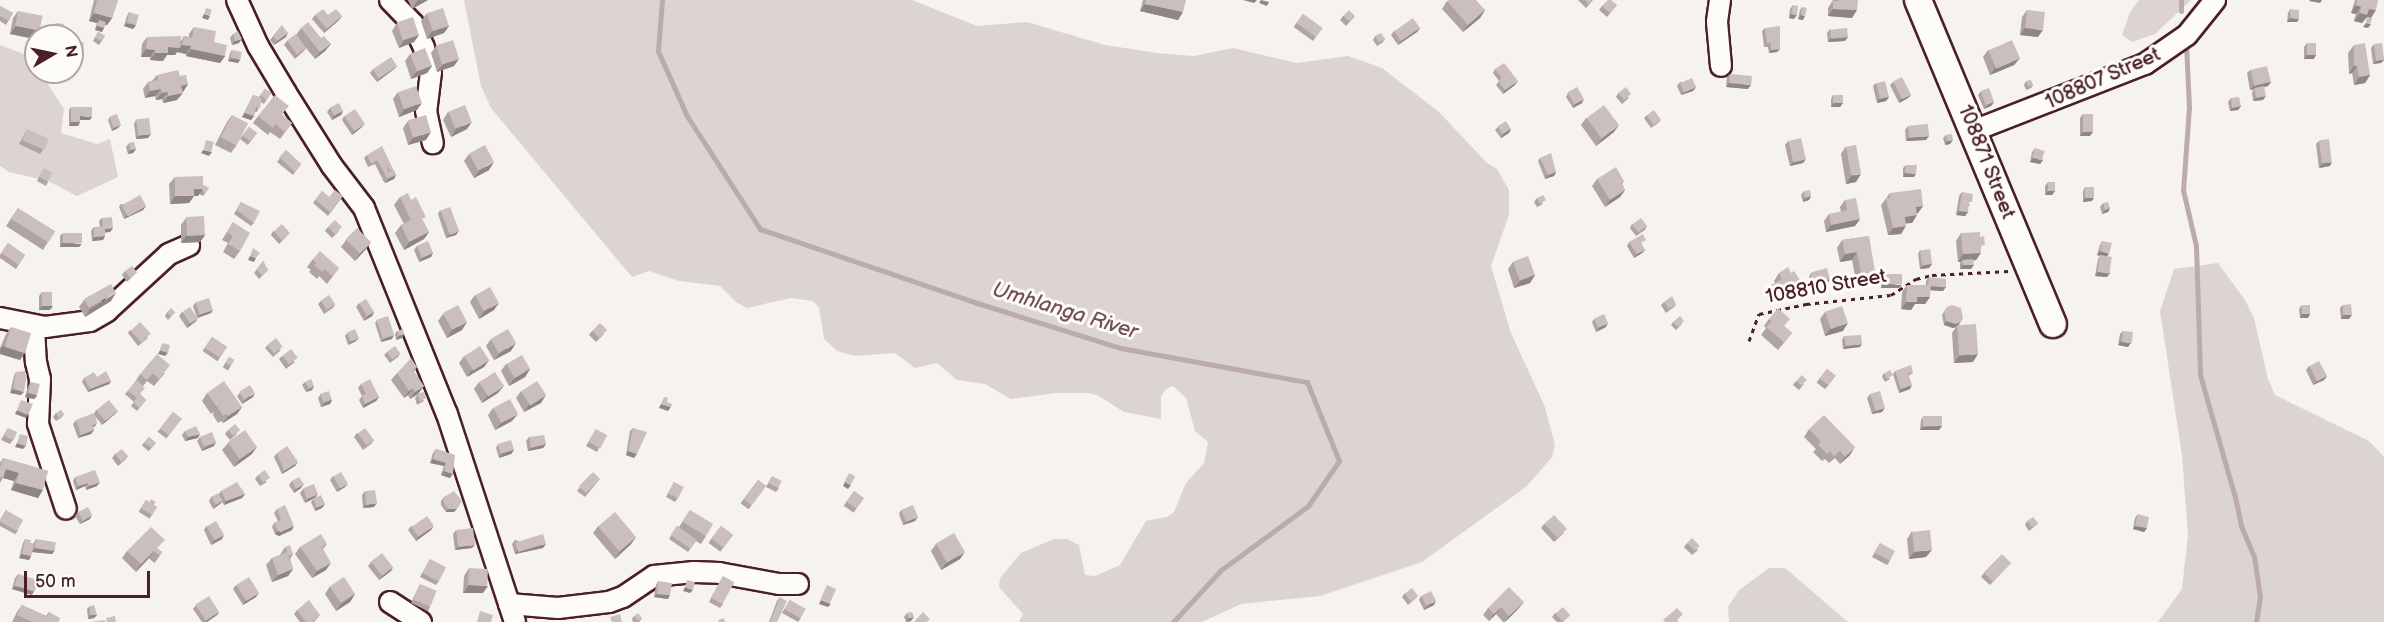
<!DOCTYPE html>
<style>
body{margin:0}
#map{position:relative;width:2384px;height:622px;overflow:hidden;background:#f6f3ef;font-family:"Balsamiq Sans",sans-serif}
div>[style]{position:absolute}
.green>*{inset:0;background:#dcd4d2}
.stream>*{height:5px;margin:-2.5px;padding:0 2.5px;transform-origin:2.5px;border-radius:2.5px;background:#bbabac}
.path>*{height:3px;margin-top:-1.5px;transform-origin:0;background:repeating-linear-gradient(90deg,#4a1f2b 0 4.5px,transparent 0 9px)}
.roads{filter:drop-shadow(2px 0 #4a1f2b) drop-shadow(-2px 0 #4a1f2b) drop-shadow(0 2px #4a1f2b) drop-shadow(0 -2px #4a1f2b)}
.minor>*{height:20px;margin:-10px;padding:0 10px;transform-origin:10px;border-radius:10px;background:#fdfcf7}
.tertiary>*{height:26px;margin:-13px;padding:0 13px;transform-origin:13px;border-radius:13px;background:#fdfcf7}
.wall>*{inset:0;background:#afa4a3;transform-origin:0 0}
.shaded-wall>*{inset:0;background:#8e8685}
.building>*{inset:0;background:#cbbfbe;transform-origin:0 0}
span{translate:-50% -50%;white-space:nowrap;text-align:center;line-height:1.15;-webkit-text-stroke:6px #fdfcf7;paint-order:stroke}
.street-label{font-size:20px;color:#4a1f2b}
.water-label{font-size:21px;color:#725058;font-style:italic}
.north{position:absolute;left:24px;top:24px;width:60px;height:60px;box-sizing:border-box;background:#fdfcf7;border:2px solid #b5a4a5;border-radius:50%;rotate:81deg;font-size:16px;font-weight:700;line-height:24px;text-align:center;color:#4a1f2b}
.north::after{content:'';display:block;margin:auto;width:21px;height:27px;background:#4a1f2b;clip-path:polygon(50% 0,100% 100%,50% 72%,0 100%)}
.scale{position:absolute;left:24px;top:571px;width:126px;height:27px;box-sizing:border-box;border:3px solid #4a1f2b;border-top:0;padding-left:8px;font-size:18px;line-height:21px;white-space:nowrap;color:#4a1f2b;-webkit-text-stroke:4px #fdfcf7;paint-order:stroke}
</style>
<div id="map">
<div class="green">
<div style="clip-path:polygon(464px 0,912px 0,977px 26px,1027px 22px,1105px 45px,1157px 53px,1194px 56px,1233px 48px,1297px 63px,1348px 56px,1382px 68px,1439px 112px,1487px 163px,1497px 169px,1509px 190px,1509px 215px,1491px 266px,1511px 333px,1545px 407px,1555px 445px,1552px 457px,1527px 486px,1422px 562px,1320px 596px,1241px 604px,1202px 622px,1019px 622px,1023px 614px,999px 587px,1000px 578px,1021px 553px,1054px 539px,1067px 539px,1079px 545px,1085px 575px,1095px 576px,1120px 565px,1146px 521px,1167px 517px,1174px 512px,1186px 483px,1204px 463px,1208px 442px,1195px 431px,1186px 398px,1173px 386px,1166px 389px,1161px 397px,1161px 419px,1124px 412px,1097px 395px,1088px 393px,1057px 393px,1011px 399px,985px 384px,957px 380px,937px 363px,915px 368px,895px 353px,855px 356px,837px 351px,824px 339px,819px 307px,813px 301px,791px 298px,747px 308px,736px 302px,720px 286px,679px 281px,649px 271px,632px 277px,491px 108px,481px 86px)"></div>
<div style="clip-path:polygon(2139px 0,2191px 0,2155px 34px,2132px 42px,2122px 35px,2130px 12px)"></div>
<div style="clip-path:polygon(0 45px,29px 56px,36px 66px,36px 72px,40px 72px,64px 109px,61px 133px,97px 144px,110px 139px,118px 177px,77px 196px,48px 181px,9px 172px,0 166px)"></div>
<div style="clip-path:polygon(2218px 263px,2245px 300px,2254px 318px,2268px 379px,2275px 395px,2369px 441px,2384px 457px,2384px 622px,2158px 622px,2182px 589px,2188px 535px,2182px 456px,2160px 311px,2174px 269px)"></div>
<div style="clip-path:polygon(1769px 568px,1785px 568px,1848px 622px,1729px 622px,1728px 607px,1739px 590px)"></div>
</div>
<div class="stream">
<div style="left:662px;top:0;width:51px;rotate:94.5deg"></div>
<div style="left:658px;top:51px;width:71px;rotate:66deg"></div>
<div style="left:687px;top:116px;width:135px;rotate:57.1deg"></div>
<div style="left:760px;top:229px;width:226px;rotate:18.8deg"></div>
<div style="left:974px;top:302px;width:154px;rotate:17.4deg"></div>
<div style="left:1121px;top:348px;width:189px;rotate:10.4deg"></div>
<div style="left:1307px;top:382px;width:85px;rotate:67.9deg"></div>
<div style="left:1339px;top:461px;width:55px;rotate:124.6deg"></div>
<div style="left:1308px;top:506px;width:108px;rotate:143.7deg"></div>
<div style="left:1221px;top:570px;width:71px;rotate:132.7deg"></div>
<div style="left:2181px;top:0;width:11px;rotate:90deg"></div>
<div style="left:2186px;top:44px;width:63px;rotate:87.3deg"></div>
<div style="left:2189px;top:107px;width:83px;rotate:94.1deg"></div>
<div style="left:2183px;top:190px;width:57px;rotate:76.9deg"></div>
<div style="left:2196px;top:246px;width:129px;rotate:88.2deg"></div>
<div style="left:2200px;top:375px;width:127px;rotate:74deg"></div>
<div style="left:2235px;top:497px;width:30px;rotate:78deg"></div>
<div style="left:2241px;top:526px;width:33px;rotate:67deg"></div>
<div style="left:2254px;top:556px;width:41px;rotate:81.7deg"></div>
<div style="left:2260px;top:597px;width:25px;rotate:99deg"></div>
</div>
<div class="path">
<div style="left:1749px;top:341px;width:29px;rotate:-70deg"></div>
<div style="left:1759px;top:314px;width:48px;rotate:-12deg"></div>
<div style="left:1806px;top:304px;width:85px;rotate:-6deg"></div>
<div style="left:1891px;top:295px;width:30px;rotate:-33deg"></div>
<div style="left:1916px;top:279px;width:16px;rotate:-14deg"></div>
<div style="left:1932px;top:275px;width:77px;rotate:-3deg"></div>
</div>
<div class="roads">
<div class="minor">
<div style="left:237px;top:0;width:51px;rotate:65.5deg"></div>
<div style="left:258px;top:46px;width:55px;rotate:59.2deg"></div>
<div style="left:286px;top:93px;width:86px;rotate:57.8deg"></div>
<div style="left:332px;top:166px;width:53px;rotate:52.7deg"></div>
<div style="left:364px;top:208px;width:222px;rotate:68.1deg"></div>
<div style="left:447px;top:414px;width:219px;rotate:71.9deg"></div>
<div style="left:390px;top:0;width:33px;rotate:46deg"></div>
<div style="left:413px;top:24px;width:26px;rotate:65deg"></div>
<div style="left:424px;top:48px;width:25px;rotate:74deg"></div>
<div style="left:431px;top:72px;width:39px;rotate:97deg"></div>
<div style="left:426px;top:111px;width:33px;rotate:78deg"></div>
<div style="left:1720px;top:0;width:22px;rotate:98deg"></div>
<div style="left:1717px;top:22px;width:44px;rotate:84.8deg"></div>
<div style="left:1973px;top:131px;width:185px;rotate:-21.3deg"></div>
<div style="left:2145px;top:64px;width:51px;rotate:-34.6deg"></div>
<div style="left:2187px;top:35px;width:45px;rotate:-51.3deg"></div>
<div style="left:0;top:318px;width:46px;rotate:11.3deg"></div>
<div style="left:45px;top:327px;width:45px;rotate:-7.6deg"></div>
<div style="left:90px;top:321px;width:20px;rotate:-30deg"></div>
<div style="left:107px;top:311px;width:84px;rotate:-42.6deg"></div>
<div style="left:169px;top:254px;width:22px;rotate:-24deg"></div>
<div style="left:34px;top:327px;width:35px;rotate:87deg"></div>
<div style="left:36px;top:362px;width:17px;rotate:77deg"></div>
<div style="left:40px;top:379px;width:45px;rotate:92.5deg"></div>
<div style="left:38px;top:424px;width:89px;rotate:71.8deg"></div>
<div style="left:390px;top:602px;width:37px;rotate:33deg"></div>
<div style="left:509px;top:604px;width:49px;rotate:4.7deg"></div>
<div style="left:558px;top:608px;width:51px;rotate:-6.7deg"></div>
<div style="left:609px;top:602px;width:15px;rotate:-20deg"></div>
<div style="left:623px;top:597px;width:37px;rotate:-34deg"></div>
<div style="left:654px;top:576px;width:40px;rotate:-5.7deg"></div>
<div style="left:694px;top:572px;width:25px;rotate:2deg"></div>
<div style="left:719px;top:573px;width:61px;rotate:10.4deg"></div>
<div style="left:779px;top:584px;width:19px"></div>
</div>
<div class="tertiary">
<div style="left:1918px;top:0;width:351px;rotate:67.4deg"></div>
</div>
</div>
<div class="wall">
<div style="clip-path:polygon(94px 0,118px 0,112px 18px,107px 25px,105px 25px,102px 32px,95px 30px,97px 23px,89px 21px)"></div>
<div style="clip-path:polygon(408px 0,428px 0,412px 9px)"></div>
<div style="clip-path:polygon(1143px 0,1186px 0,1178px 20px,1140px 11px)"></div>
<div style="clip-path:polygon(1578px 0,1593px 0,1586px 8px)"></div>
<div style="clip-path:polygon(1833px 0,1858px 0,1852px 18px,1828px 16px,1828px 8px)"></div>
<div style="clip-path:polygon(2355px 0,2378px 0,2371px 18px,2367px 17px,2362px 23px,2354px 21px,2356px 14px,2351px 13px)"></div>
<div style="clip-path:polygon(1447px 1px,1485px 10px,1480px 18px,1463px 32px,1442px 9px)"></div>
<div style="clip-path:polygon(1617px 5px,1607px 17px,1599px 10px,1602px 6px)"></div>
<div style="clip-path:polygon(1793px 5px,1794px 19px,1789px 18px,1790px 9px)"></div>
<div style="clip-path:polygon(0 6px,13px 13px,6px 25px,0 21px)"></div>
<div style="clip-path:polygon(1802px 7px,1803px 20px,1798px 19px,1800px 10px)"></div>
<div style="clip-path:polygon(2290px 9px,2297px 22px,2287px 22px,2288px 13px)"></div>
<div style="clip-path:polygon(2027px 10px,2038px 37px,2020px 35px,2022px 17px)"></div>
<div style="clip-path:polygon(18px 11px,40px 31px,35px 39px,10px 34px,13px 18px)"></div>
<div style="clip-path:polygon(129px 12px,136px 25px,133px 29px,124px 26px,127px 16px)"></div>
<div style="clip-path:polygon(427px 13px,449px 26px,444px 33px,427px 39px,421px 21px)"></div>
<div style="left:1303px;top:14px;width:24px;height:16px;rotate:36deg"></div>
<div style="clip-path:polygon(315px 15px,328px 15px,342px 16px,339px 20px,324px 33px,312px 19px)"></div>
<div style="clip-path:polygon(1343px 16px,1355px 16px,1346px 26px,1340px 20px)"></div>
<div style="clip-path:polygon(56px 23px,62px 36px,52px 36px,53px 27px)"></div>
<div style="clip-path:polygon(397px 23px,419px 35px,414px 42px,399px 48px,392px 31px)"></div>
<div style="clip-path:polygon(282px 25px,286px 37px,274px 45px,270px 40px)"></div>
<div style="clip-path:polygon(194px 27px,214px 42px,225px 56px,220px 63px,186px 56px,186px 54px,177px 52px,175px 55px,167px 55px,163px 61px,150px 60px,150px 57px,141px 57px,142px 44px,147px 37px,181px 41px,184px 36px,189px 37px,189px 34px)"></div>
<div style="clip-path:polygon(301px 28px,331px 44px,325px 51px,315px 59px,306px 48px,304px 51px,295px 59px,284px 45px,287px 41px,296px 35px)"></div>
<div style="clip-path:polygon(1420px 28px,1417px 32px,1398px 45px,1391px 35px,1394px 31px)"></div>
<div style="clip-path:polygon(1765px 28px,1780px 49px,1777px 52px,1769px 53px,1768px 47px,1764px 47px,1762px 31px)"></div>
<div style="clip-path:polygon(1830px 29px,1845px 41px,1828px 42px,1827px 33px)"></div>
<div style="clip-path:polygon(98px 32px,105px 36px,99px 45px,93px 41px)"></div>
<div style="clip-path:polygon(233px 34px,239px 43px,232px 45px,230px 38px)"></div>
<div style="clip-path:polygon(1375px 36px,1385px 39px,1382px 43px,1377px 46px,1373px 40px)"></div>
<div style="clip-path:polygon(2307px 43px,2314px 59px,2304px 59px,2304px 47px)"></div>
<div style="clip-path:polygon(2374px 44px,2384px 60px,2381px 63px,2373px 64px,2371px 48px)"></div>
<div style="clip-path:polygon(2354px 45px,2370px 75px,2365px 83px,2354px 85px,2352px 73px,2349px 74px,2348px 53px)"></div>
<div style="clip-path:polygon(436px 46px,454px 66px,437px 72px,431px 53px)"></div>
<div style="clip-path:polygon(232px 50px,240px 60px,238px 63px,228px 61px,230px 53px)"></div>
<div style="clip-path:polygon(1988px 50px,2020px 58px,2014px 65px,1990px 75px,1983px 57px)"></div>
<div style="clip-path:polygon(410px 54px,432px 66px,427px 73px,411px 79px,405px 61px)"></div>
<div style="clip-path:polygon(397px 66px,394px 69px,377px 82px,370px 73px,373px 69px)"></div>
<div style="clip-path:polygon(1495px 69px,1515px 85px,1503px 94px,1496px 85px,1499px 81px,1493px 73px)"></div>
<div style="clip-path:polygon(2250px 70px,2271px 82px,2268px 86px,2264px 87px,2263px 100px,2253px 101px,2252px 92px,2254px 89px,2250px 90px,2247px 73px)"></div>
<div style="clip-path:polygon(1730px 74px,1748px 89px,1726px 87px,1727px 77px)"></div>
<div style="clip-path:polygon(157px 75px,180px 76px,188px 84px,177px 100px,163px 103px,162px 99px,156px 100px,155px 96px,145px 98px,143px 89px,148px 82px,152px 81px)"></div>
<div style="clip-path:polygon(2026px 81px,2033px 85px,2031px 88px,2026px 90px,2024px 85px)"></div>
<div style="clip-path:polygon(1680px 82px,1696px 87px,1693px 91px,1681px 95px,1677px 86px)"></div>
<div style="clip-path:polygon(1893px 82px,1911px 95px,1908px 98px,1899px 103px,1890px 85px)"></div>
<div style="clip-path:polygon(1876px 83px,1889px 97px,1886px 101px,1877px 103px,1873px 86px)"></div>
<div style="clip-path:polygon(265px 89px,271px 93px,264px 104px,261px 102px,257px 112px,255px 112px,254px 116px,251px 120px,242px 117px,253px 95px,259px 97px)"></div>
<div style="clip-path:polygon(1981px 91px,1994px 102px,1991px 106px,1984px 109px,1978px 95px)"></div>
<div style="clip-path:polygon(398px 92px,417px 110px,399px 117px,393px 99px)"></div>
<div style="clip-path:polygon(1568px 93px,1582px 103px,1573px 108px,1566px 97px)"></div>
<div style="clip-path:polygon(1618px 93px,1629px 98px,1622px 104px,1616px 97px)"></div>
<div style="clip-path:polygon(1833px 95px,1843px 103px,1840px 107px,1831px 107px,1831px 99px)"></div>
<div style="clip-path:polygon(2231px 98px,2241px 106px,2238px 110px,2230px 111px,2228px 102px)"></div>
<div style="clip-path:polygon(71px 107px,90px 120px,80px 120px,80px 122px,78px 126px,69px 126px,69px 110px)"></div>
<div style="clip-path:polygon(330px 108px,343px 111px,341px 115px,332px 120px,327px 112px)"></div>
<div style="clip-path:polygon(448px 112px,467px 129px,451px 137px,443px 120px)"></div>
<div style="clip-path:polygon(2083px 114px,2090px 136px,2080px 136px,2080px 118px)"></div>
<div style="clip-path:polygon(232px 115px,236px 146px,231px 153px,215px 145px,227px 122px)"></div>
<div style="clip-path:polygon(282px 115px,292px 123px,280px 139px,270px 132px,268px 135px,253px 123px,258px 116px)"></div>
<div style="clip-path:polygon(1647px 115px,1661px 120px,1658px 123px,1651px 128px,1644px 118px)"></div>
<div style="clip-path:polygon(344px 116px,362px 127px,352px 135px,342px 120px)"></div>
<div style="clip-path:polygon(110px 117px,118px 128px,112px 131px,108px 120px)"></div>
<div style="clip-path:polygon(1586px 118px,1614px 132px,1596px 146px,1581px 125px)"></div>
<div style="clip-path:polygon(136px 120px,148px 138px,136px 139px,134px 124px)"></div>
<div style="clip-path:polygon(408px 121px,426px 140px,408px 145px,403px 128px)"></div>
<div style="clip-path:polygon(1908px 126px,1926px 140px,1906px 141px,1905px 130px)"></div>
<div style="left:249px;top:127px;width:10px;height:15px;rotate:37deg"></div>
<div style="clip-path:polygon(1498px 127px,1511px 129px,1509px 133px,1501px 138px,1495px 130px)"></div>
<div style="clip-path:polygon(27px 129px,43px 150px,40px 154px,19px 144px)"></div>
<div style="clip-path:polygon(1946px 135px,1950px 144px,1945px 145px,1943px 138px)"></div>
<div style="clip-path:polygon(1788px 141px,1806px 159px,1803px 163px,1790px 166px,1785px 145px)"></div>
<div style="clip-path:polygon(2319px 141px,2330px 166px,2319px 168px,2316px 144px)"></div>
<div style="clip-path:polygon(129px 143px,136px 149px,133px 153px,128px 154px,126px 147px)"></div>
<div style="clip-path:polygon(1846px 146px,1856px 182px,1846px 184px,1841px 154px)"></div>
<div style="clip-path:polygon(2035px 148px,2043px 160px,2040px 164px,2030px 162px,2032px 152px)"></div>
<div style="clip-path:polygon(286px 150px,301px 164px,293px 175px,277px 162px)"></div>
<div style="clip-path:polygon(469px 154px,489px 170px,474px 178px,464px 161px)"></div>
<div style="clip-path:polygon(367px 155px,393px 169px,392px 172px,396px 175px,394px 179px,385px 183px,382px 179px,384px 177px,382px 178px,375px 164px,368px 167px,364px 158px)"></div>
<div style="clip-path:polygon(1540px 158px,1556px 172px,1554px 176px,1545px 179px,1538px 161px)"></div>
<div style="clip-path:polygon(1906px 165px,1914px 177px,1903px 177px,1903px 168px)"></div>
<div style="clip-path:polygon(44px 168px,48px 182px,46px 186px,37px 181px)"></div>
<div style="clip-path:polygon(175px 177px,203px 186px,209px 188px,203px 196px,199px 194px,198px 196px,194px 196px,189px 203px,170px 204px,169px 184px)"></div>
<div style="clip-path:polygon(1597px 179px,1624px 181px,1622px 184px,1625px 190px,1620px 197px,1605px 207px,1592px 186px)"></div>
<div style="clip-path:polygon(2048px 182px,2055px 191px,2052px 195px,2045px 195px,2045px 186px)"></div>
<div style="clip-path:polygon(2085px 187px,2092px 201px,2083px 202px,2083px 191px)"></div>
<div style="clip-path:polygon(322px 191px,329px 197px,343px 196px,328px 216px,313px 203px)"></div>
<div style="clip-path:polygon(1804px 191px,1811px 196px,1809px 200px,1803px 202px,1801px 195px)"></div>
<div style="clip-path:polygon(1962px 192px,1970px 206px,1968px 206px,1968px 212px,1965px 216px,1956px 215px,1959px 196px)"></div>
<div style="clip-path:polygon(1890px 193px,1923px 206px,1917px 214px,1912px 223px,1906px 223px,1901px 234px,1888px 235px,1881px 205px)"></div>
<div style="clip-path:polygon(400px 197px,423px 221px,429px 232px,424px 239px,404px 250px,395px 233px,401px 225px,404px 224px,394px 205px)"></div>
<div style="clip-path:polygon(1537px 198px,1543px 204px,1537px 207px,1534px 202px)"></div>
<div style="clip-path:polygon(1845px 200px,1860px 219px,1855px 226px,1826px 232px,1824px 221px,1829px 214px,1841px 212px,1840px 207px)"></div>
<div style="clip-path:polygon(241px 202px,254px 223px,251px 226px,234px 214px)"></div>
<div style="clip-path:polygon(2103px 203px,2110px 208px,2108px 212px,2102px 214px,2100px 207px)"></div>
<div style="clip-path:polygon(121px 204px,146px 206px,143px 210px,124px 219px,119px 207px)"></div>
<div style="clip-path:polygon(18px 208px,48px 242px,43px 250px,6px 226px)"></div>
<div style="clip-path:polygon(440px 210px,456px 235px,446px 238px,438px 214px)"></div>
<div style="clip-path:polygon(102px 218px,113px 228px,110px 232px,105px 232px,105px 236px,103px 240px,92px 241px,91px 231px,94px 227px,100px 227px,99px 221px)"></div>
<div style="clip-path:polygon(186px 218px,205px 235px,200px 242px,181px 243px,181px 225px)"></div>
<div style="clip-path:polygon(233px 222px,240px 251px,234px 259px,223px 252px,228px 243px,222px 240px)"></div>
<div style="clip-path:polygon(1632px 224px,1647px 226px,1645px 230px,1636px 236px,1630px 228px)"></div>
<div style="clip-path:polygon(328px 227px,339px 231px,332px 238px,325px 231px)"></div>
<div style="clip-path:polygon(273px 231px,287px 236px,279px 244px,271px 235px)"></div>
<div style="clip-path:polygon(63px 233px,79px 247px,60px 247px,60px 236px)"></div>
<div style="clip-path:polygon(1961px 233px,1981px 251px,1976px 260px,1973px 261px,1971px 269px,1960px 269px,1960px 263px,1961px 262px,1958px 262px,1956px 241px)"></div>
<div style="clip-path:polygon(1869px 236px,1871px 284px,1857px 287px,1852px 260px,1840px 262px,1837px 248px,1842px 240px)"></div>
<div style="clip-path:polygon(346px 240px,371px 242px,366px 249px,355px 261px,341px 247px)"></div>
<div style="clip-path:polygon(2102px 241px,2109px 254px,2107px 256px,2110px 273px,2107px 277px,2095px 276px,2098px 259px,2100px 256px,2097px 255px,2100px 245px)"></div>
<div style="clip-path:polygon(1629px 242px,1643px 244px,1642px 245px,1645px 250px,1642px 253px,1634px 258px,1627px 246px)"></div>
<div style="clip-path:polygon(8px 243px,25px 255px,16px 269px,0 258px,0 255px)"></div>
<div style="clip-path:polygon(417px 246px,433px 253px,431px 257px,419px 262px,414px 250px)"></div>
<div style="clip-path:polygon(1920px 250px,1932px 264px,1929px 268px,1920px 269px,1918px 254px)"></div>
<div style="clip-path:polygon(313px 259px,339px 268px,327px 284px,319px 276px,317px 279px,309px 272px,311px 270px,307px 267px)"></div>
<div style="clip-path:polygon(263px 261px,268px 270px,259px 279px,254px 273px)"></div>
<div style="clip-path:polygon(1513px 262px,1535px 275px,1530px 283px,1514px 288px,1508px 269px)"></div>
<div style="clip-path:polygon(125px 271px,137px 272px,127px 282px,122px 275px)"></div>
<div style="clip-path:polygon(1779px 273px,1800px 280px,1795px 287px,1770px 303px,1765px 294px,1770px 286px,1775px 283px,1774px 281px)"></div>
<div style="clip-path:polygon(1811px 273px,1830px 279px,1828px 283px,1812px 288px,1809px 277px)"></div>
<div style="clip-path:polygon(1884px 274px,1899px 288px,1881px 288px,1881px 277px)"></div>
<div style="clip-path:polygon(1929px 277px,1943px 291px,1930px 290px,1930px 297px,1925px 304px,1915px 304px,1911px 310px,1901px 309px,1902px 292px,1907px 285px,1926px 285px,1926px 281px)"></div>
<div style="clip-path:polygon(42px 292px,50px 310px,39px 310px,39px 296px)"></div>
<div style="clip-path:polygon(475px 295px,494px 310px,479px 319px,470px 302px)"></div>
<div style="clip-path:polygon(84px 300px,111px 301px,85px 317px,79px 307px)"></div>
<div style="clip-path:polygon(321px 301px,335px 304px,333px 308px,324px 314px,318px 304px)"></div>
<div style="clip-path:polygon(196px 302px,211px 313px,197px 318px,195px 322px,187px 328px,179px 316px,182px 312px,197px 318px,193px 306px)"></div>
<div style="clip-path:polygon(1664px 302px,1676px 304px,1674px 307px,1666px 313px,1661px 305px)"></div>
<div style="clip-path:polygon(359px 303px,374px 312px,372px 316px,364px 321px,356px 307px)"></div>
<div style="clip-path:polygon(2302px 305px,2310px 314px,2308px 318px,2300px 318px,2299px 309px)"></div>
<div style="clip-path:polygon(2343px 305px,2349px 319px,2341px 319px,2340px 308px)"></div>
<div style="clip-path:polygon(1947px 307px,1963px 318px,1958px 326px,1973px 362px,1954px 363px,1952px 333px,1956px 327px,1953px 328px,1944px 325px,1942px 315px)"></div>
<div style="clip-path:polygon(167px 312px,175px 312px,168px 320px,165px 316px)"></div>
<div style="clip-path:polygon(1825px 312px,1843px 331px,1825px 336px,1820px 319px)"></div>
<div style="clip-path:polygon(443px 314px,462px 330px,447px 338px,438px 321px)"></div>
<div style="clip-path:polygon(1594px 319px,1606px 327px,1596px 332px,1592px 322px)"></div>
<div style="clip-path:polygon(1769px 319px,1785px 327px,1792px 333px,1778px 350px,1761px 335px,1766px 328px,1764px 326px)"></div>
<div style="clip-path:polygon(377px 320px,392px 339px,381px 342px,375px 323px)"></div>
<div style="clip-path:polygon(1673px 322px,1682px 324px,1676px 330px,1671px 325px)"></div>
<div style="clip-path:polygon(11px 327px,20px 360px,0 354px,0 348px,6px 334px)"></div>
<div style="clip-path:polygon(130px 330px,148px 338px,138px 346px,128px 333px)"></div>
<div style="clip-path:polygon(397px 331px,404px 334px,402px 338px,396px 340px,395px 334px)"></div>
<div style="clip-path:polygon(592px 331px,604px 334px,596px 342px,589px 335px)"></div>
<div style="clip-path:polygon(2123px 331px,2128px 347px,2118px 345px,2120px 334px)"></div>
<div style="clip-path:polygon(347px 333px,356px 341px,348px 345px,345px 336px)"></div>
<div style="clip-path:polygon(1844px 336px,1860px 347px,1843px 349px,1842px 340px)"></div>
<div style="left:212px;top:337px;width:18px;height:17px;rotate:34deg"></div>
<div style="clip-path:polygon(491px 339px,511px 351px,494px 360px,486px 346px)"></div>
<div style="clip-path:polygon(268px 345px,281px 350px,273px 357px,265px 348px)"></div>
<div style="clip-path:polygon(387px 352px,400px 353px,398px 357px,390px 363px,384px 355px)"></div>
<div style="clip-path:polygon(282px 356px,295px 362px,286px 369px,279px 359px)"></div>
<div style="clip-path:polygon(464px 356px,489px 360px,484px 367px,467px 377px,459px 363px)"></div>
<div style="left:229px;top:357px;width:6px;height:12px;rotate:31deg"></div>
<div style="clip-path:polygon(506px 364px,530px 369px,525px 377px,509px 386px,501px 371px)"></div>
<div style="clip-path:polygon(2309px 366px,2327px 376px,2324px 380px,2313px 385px,2306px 370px)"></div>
<div style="clip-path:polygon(417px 367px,414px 372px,424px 386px,418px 394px,410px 399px,408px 395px,404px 398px,391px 380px,397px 373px)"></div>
<div style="left:1827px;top:369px;width:11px;height:17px;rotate:38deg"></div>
<div style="clip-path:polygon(1895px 371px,1913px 372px,1909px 376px,1910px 389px,1899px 393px,1893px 374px)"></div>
<div style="clip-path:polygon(16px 372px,25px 374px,21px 395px,10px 393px,14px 376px)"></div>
<div style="clip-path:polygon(165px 373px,154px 386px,147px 381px,143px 386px,140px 394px,146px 400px,137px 411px,131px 406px,134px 402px,125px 394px,135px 382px,140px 374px)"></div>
<div style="clip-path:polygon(1884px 373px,1890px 379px,1885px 382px,1882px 377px)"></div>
<div style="clip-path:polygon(97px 377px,111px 381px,109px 384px,88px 392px,82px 382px,84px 378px)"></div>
<div style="clip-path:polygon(1796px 381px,1804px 384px,1799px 390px,1793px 385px)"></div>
<div style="clip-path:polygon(31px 382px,37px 396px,34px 399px,25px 397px,28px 386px)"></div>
<div style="clip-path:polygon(305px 382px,314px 386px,312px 390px,306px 392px,302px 385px)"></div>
<div style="clip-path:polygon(479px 382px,498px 393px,482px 403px,474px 389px)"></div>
<div style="clip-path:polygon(361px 384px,379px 397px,376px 401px,363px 408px,359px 400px,362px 396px,358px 388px)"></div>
<div style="clip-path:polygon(521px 391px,541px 403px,524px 412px,516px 398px)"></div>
<div style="clip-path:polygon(207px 393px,242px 407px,237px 414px,223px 423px,221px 421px,218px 423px,213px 415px,214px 412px,211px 414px,202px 401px)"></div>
<div style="clip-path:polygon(240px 393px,253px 397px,242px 404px,237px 396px)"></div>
<div style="clip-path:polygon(321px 394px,332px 400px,330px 404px,321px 407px,318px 398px)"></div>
<div style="clip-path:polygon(418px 394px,424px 401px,417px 405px,415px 398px)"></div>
<div style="clip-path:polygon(1870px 394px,1882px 412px,1872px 414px,1867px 398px)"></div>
<div style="clip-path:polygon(493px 408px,512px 421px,495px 430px,488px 415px)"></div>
<div style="clip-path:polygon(96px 410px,118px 411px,115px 414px,102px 425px,95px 416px,97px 423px,95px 427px,93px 427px,94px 430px,91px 434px,78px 438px,73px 424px,76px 420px,94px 414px)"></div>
<div style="left:173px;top:412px;width:11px;height:25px;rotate:38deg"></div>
<div style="clip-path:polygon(56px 413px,64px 414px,61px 418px,56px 421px,53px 417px)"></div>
<div style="clip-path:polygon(1923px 417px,1942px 426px,1939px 430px,1920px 430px,1921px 420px)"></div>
<div style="clip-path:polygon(8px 428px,13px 440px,10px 444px,1px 440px)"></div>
<div style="clip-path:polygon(633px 428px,634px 458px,626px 455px,630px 431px)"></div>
<div style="clip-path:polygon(596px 429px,599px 448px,597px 452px,586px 446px)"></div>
<div style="clip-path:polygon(1809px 429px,1850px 455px,1840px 464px,1835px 458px,1829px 463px,1825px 459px,1822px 461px,1813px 452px,1816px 449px,1804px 437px)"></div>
<div style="clip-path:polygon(228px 430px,237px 434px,230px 440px,225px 434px)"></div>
<div style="clip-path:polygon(185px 431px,198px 438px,185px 441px,182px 435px)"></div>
<div style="clip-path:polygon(357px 433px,374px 440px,371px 444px,363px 450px,354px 437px)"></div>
<div style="left:149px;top:437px;width:9px;height:11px;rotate:41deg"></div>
<div style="clip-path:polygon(200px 437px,214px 446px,202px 451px,197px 441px)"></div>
<div style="clip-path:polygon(529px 437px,546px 444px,543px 448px,528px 451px,526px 441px)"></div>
<div style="clip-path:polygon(228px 443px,252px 454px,234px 467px,222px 450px)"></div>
<div style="clip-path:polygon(498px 444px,514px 450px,511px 454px,499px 458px,496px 448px)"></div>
<div style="clip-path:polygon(436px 449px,455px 455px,450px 478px,441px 475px,444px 466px,430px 463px,433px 453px)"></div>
<div style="clip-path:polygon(277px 453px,295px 466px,282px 474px,274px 457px)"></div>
<div style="clip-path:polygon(115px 454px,128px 456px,125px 460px,118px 466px,112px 458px)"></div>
<div style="clip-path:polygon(3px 458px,48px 471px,38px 498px,11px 490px,14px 481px,3px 478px,0 483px,0 463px)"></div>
<div style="clip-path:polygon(258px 475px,267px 482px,260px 486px,255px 479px)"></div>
<div style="clip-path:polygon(333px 476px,345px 487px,337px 492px,330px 480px)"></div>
<div style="clip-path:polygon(772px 476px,779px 488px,776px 492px,766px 487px)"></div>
<div style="clip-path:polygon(75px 477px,97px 486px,86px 490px,85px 486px,76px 490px,73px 481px)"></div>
<div style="clip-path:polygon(600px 479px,585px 497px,577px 491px,580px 487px)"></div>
<div style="left:758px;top:480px;width:10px;height:29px;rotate:37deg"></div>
<div style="clip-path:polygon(292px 481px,301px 488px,294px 493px,289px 485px)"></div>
<div style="clip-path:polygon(674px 482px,678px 498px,675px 502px,666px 497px)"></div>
<div style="clip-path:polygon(303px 489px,318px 494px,305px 503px,300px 493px)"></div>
<div style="clip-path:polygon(221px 491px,245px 494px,242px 498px,224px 505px,222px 502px,220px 504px,213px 509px,209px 501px,211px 497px,219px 494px)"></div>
<div style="clip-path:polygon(365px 491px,374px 507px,363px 508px,362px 495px)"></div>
<div style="left:854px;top:491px;width:12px;height:18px;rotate:35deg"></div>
<div style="clip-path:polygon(444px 497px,454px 512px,446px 512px,441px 505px,441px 501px)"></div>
<div style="clip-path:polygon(313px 499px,325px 504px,322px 508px,315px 511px,311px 502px)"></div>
<div style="left:146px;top:500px;width:13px;height:14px;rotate:32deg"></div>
<div style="clip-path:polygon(277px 509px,292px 530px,279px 536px,275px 534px,272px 527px,274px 523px,278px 521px,274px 513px)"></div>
<div style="clip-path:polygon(6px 510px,18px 531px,15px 534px,0 526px,0 520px)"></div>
<div style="clip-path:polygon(690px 510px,706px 536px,701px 544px,696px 541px,688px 552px,669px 539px,677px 526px,679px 527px)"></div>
<div style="clip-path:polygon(901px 510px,915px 521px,903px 525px,899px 514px)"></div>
<div style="clip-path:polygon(78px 512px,90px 519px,80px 524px,75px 516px)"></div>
<div style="clip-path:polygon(2138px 514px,2147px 528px,2144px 532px,2133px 529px,2135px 518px)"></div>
<div style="clip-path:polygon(2027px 521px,2038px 523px,2035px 526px,2029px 531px,2025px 525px)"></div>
<div style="clip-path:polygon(1544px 524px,1564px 533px,1554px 542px,1541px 528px)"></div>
<div style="clip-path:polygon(206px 526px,222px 539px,211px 545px,204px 530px)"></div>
<div style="clip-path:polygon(411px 526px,431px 530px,416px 541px,408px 530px)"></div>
<div style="clip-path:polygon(598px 526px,636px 537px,631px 544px,615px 559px,593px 533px)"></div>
<div style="left:721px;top:526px;width:15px;height:21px;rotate:37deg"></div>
<div style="clip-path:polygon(456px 530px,472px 548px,455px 550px,453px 534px)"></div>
<div style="clip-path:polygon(1912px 531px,1926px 557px,1909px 559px,1907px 539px)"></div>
<div style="clip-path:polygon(25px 539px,30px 543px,33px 544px,36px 539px,55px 550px,52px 554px,32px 552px,31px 556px,29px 560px,19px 558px,23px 543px)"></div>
<div style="clip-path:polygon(515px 540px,543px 548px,515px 554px,512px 544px)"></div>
<div style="clip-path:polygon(1687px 543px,1698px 550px,1692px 555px,1684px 547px)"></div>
<div style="clip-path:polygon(1880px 543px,1890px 561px,1887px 565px,1872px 557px)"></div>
<div style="clip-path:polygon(327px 544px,323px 549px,326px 570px,312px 578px,295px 554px,300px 547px)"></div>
<div style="clip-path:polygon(936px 544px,960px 559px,941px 570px,931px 551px)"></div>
<div style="clip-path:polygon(285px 547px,293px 554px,290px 559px,293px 569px,288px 576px,272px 582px,266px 565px,272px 558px,280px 555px)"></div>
<div style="clip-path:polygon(158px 549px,162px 552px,157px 560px,154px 563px,149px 558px,136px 572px,122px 558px,127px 551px)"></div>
<div style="clip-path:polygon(430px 559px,439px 581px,436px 585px,420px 577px)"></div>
<div style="clip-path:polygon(371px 562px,393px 567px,391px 571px,379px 580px,368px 566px)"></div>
<div style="clip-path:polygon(2008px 566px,1990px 585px,1981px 577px,1984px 573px)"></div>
<div style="clip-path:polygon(469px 568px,483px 593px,463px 593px,464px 576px)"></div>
<div style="clip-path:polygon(18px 574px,32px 595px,12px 589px,15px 578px)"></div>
<div style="clip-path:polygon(723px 576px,723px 604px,720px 608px,709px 602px)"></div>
<div style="clip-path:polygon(658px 581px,668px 599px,654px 597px,656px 585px)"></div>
<div style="clip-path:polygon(420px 584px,430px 607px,428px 611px,411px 603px)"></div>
<div style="clip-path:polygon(236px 585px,256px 597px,243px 605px,233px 589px)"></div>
<div style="clip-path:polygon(330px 586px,355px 594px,350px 602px,336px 611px,325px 594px)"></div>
<div style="clip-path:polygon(1405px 593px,1418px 596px,1415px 599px,1408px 605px,1402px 597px)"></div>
<div style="clip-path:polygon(1421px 596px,1434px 605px,1424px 610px,1419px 600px)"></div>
<div style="clip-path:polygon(780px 597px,777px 622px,769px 622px,777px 601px)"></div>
<div style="clip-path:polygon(790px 600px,801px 618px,798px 622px,782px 613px)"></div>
<div style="clip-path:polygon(1524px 602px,1518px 609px,1505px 622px,1503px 622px,1496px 614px,1489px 621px,1483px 615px,1488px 608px)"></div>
<div style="clip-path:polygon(22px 605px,46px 616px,49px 612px,59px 622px,12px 622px,17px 612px)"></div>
<div style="clip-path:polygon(196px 605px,219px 612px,217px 615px,207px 622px,202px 622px,193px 609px)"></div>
<div style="clip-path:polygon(90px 606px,97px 615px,94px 618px,88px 619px,87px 609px)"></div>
<div style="clip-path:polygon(297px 610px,320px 615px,314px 622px,300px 622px,294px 614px)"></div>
<div style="clip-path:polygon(907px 613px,911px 621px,906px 622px,904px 617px)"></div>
<div style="clip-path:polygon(1555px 613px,1570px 615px,1563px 622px,1557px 622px,1552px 617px)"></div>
<div style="clip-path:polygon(634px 616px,642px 618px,639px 622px,633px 622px,632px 619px)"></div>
</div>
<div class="shaded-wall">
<div style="clip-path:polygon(419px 0,428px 0,412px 9px,417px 1px)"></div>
<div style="clip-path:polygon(1243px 0,1257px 0,1254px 3px)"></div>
<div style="clip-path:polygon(1261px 0,1269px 2px,1267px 6px,1259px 3px)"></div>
<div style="clip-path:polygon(2310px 0,2322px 0,2320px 3px,2309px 1px)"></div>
<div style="clip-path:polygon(1145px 4px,1183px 12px,1178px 20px,1140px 11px)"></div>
<div style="clip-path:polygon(2356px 5px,2361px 7px,2356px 14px,2351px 13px)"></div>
<div style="clip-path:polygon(1833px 9px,1857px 10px,1852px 18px,1828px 16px)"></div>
<div style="clip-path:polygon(2369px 9px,2376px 10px,2371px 18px,2367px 17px,2362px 23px,2354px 21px,2360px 13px)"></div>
<div style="clip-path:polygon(1485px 10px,1480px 18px,1463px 32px,1468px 25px)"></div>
<div style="clip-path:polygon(94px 13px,112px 18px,107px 25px,98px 23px,99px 20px,97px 23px,89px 21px)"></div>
<div style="clip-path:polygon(204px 14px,210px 16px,208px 20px,202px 18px)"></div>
<div style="clip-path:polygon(1791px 14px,1797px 15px,1794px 19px,1789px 18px)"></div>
<div style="clip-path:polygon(1801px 15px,1805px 16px,1803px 20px,1798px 19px)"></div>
<div style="clip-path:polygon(342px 16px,339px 20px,324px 33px,327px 29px)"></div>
<div style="clip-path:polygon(2290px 18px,2299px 19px,2297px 22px,2287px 22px)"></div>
<div style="clip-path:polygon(127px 23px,136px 25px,133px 29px,124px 26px)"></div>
<div style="clip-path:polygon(2366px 23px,2371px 24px,2368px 28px,2363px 27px)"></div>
<div style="clip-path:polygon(16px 26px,40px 31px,35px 39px,10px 34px)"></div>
<div style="clip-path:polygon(97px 26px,104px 28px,102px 32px,95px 30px)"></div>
<div style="clip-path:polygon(449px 26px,444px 33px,427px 39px,432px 31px)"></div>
<div style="clip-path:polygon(1420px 28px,1417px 32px,1398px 45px,1401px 41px)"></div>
<div style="clip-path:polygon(2025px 28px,2043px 30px,2038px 37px,2020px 35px)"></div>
<div style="clip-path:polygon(54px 33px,63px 34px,62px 36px,52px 36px)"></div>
<div style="clip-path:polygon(288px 33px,286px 37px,274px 45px,277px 41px)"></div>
<div style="clip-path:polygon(419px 35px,414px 42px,399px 48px,404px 40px)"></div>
<div style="clip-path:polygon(1848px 37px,1845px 41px,1828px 42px,1831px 38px)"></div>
<div style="clip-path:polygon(242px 39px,239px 43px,232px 45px,235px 41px)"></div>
<div style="clip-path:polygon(331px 44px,325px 51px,315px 59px,320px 52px)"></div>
<div style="clip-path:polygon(182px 45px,191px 46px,186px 54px,177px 52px,175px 55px,167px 55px,163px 61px,150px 60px,155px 53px,168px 47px,180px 48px)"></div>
<div style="clip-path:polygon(78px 49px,83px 50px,80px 54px,76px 53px)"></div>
<div style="clip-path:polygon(146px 49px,155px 50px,150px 57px,141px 57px)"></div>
<div style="clip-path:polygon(191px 49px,225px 56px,220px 63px,186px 56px)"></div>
<div style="clip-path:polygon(1780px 49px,1777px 52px,1769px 53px,1771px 50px)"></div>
<div style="clip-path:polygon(2307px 55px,2316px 55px,2314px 59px,2304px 59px)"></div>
<div style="clip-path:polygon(231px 58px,240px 60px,238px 63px,228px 61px)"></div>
<div style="clip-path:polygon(2020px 58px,2014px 65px,1990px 75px,1995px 68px)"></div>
<div style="clip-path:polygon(459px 59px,454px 66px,437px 72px,443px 64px)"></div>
<div style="clip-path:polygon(2384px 60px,2381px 63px,2373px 64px,2376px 61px)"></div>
<div style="clip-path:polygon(397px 66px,394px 69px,377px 82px,380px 78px)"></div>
<div style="clip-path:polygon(432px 66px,427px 73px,411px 79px,417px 71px)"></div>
<div style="clip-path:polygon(2354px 66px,2357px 66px,2352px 73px,2349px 74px)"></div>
<div style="clip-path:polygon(2370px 75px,2365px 83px,2354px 85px,2359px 77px)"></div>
<div style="clip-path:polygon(1518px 81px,1515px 85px,1503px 94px,1505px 90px)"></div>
<div style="clip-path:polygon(2271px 82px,2268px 86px,2250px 90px,2253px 86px)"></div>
<div style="clip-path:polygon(1729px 83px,1751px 85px,1748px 89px,1726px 87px)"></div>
<div style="clip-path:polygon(188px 84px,183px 92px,176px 93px,181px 86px)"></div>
<div style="clip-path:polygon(1696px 87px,1693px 91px,1681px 95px,1684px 92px)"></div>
<div style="clip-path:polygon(161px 89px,155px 96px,145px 98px,150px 91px)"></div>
<div style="clip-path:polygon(168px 92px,162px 99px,156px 100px,162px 93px)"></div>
<div style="clip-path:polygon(183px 93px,177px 100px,163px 103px,168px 96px)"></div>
<div style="clip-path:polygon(1911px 95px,1908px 98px,1899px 103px,1901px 99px)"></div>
<div style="clip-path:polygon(2266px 96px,2263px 100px,2253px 101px,2256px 98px)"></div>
<div style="clip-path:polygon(1889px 97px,1886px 101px,1877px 103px,1879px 99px)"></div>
<div style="clip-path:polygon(1584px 99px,1582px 103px,1573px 108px,1575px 104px)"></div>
<div style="clip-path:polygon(1994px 102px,1991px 106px,1984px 109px,1987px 105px)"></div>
<div style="clip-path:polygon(422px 103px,417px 110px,399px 117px,404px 109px)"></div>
<div style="clip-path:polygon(1834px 103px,1843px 103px,1840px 107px,1831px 107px)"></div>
<div style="clip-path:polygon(2241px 106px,2238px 110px,2230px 111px,2232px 108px)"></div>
<div style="clip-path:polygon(343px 111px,341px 115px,332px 120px,334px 116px)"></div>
<div style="clip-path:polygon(245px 113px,254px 116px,251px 120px,242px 117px)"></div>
<div style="clip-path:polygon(80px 116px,92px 117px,90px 120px,78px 120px)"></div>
<div style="clip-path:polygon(71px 122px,80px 122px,78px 126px,69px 126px)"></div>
<div style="clip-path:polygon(472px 122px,467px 129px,451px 137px,456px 129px)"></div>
<div style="clip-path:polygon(365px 124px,362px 127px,352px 135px,354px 131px)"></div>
<div style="clip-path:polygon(121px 125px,118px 128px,112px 131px,114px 127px)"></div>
<div style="clip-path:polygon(1619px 125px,1614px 132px,1596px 146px,1602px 139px)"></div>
<div style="clip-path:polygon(1511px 129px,1509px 133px,1501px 138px,1503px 134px)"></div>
<div style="clip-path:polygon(431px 132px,426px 140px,408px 145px,413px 138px)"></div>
<div style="clip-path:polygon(2083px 132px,2093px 132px,2090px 136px,2080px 136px)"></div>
<div style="clip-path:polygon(151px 134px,148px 138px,136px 139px,138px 136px)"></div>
<div style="clip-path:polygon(1929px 136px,1926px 140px,1906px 141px,1909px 138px)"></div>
<div style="clip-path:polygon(1953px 140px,1950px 144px,1945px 145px,1947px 141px)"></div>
<div style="clip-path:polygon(136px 149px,133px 153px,128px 154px,130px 150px)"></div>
<div style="clip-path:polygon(203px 150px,212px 152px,209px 156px,201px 153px)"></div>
<div style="clip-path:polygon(2033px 158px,2043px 160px,2040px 164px,2030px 162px)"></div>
<div style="clip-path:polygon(1806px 159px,1803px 163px,1790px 166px,1793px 162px)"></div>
<div style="clip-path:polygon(494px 162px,489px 170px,474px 178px,479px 171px)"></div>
<div style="clip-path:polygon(2332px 162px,2330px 166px,2319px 168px,2322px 164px)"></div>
<div style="clip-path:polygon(1556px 172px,1554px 176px,1545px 179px,1548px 175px)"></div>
<div style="clip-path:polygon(1905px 173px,1916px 174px,1914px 177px,1903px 177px)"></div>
<div style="clip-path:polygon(1861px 174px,1856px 182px,1846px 184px,1851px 176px)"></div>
<div style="clip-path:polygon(396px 175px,394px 179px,385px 183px,387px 180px)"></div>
<div style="clip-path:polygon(194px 189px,203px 189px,198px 196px,194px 196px,189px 203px,170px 204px,175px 196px)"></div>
<div style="clip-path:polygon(1625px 190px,1620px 197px,1605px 207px,1610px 200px)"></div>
<div style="clip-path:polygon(2048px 191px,2055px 191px,2052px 195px,2045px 195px)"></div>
<div style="clip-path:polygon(1811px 196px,1809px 200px,1803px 202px,1805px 198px)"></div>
<div style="clip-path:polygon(2085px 198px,2094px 198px,2092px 201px,2083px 202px)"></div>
<div style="clip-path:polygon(146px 206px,143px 210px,124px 219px,127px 215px)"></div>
<div style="clip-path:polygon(1923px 206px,1918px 213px,1911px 214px,1916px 207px)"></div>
<div style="clip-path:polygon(2110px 208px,2108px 212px,2102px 214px,2105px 210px)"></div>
<div style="clip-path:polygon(1959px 211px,1968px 212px,1965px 216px,1956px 215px)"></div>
<div style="clip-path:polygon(1917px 215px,1912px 223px,1900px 224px,1905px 217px)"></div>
<div style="clip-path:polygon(1860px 219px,1855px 226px,1826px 232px,1831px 225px)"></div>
<div style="clip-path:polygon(1906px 226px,1901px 234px,1888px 235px,1893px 228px)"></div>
<div style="clip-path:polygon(113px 228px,110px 232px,102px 233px,105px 229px)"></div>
<div style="clip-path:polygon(459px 231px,456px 235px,446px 238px,449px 235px)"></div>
<div style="clip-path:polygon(429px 232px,424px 239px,404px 250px,409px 242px)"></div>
<div style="clip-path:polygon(187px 235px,205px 235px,200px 242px,181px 243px)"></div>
<div style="clip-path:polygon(105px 236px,103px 240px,92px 241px,94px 237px)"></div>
<div style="clip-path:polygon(371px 242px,366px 249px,355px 261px,360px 253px)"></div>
<div style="clip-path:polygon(62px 243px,82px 244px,79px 247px,60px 247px)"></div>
<div style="clip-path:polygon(1645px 250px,1642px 253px,1634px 258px,1637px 254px)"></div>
<div style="clip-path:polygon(2100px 251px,2109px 254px,2106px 257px,2097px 255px)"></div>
<div style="clip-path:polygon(1857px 252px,1852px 260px,1840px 262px,1845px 254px)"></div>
<div style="clip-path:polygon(433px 253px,431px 257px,419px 262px,422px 258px)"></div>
<div style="clip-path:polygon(1981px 253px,1976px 260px,1962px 261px,1962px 260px,1961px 262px,1958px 262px,1963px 254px)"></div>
<div style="clip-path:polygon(250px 256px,256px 258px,254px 262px,248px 260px)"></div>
<div style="clip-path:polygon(1932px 264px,1929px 268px,1920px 269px,1922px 266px)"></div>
<div style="clip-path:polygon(1963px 265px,1974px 265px,1971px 269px,1960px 269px)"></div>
<div style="clip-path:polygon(2098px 272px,2110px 273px,2107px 277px,2095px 276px)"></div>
<div style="clip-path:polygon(1535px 275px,1530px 283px,1514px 288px,1520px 281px)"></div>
<div style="clip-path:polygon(1876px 277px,1871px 284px,1857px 287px,1862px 279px)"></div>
<div style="clip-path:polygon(1830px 279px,1828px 283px,1812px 288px,1815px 284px)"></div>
<div style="clip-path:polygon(1800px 280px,1795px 287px,1770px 303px,1776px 295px)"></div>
<div style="clip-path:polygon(1883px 284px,1902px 285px,1899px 288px,1881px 288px)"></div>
<div style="clip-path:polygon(1928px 286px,1946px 287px,1943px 291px,1926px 290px)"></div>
<div style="clip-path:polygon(116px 293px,111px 301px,85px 317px,90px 309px)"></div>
<div style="clip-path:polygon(1917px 297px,1930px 297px,1925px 304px,1915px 304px,1911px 310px,1901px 309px,1906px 302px)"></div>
<div style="clip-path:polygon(499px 303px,494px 310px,479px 319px,484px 311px)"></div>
<div style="clip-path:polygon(42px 306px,53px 306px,50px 310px,39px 310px)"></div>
<div style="clip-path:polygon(213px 310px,211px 313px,197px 318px,200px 314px)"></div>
<div style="clip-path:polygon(374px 312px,372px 316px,364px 321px,367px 317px)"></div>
<div style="clip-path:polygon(2302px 314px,2310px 314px,2308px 318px,2300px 318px)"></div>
<div style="clip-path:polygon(2343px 315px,2352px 315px,2349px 319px,2341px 319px)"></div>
<div style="clip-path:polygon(198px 319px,195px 322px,187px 328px,189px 324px)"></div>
<div style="clip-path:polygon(1946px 321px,1960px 322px,1958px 326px,1953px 328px,1944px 325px)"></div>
<div style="clip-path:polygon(467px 322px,462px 330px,447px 338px,452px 330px)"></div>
<div style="clip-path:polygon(1608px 323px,1606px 327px,1596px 332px,1599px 328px)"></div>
<div style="clip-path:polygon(1848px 323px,1843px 331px,1825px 336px,1830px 329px)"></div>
<div style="clip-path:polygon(404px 334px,402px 338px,396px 340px,399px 336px)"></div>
<div style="clip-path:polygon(394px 335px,392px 339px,381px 342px,384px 339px)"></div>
<div style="clip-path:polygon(359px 338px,356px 341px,348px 345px,351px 341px)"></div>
<div style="clip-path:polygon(2121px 342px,2131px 343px,2128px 347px,2118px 345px)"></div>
<div style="clip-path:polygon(516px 343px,511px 351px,494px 360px,500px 353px)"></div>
<div style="clip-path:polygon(1862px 344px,1860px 347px,1843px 349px,1846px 346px)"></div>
<div style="clip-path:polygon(3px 346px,25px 353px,20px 360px,0 354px,0 350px)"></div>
<div style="clip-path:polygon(160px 350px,168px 353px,165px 356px,158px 354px)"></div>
<div style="clip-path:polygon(1978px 354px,1973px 362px,1954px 363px,1959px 356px)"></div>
<div style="clip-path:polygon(489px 360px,484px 367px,467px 377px,472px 370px)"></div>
<div style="clip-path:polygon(530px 369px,525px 377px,509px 386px,514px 379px)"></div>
<div style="clip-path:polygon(2327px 376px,2324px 380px,2313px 385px,2316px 382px)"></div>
<div style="clip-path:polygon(111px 381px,109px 384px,88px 392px,90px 389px)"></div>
<div style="clip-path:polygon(1912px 385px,1910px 389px,1899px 393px,1901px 389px)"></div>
<div style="clip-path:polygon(314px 386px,312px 390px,306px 392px,309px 389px)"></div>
<div style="clip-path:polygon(424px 386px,418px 394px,410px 399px,415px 392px)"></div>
<div style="clip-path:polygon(504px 386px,498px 393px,482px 403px,487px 396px)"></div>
<div style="clip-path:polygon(413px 388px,408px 395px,404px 398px,409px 391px)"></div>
<div style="clip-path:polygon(13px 389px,24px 392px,21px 395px,10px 393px)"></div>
<div style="clip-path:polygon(28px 393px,37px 396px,34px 399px,25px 397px)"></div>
<div style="clip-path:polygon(255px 393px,253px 397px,242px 404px,245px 400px)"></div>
<div style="clip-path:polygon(546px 395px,541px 403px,524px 412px,529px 405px)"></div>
<div style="clip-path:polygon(379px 397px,376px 401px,363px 408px,365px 404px)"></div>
<div style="clip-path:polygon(332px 400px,330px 404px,321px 407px,324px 403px)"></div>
<div style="clip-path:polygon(661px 404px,671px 407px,668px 411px,659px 408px)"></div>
<div style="clip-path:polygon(242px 407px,237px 414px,223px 423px,228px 416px)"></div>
<div style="clip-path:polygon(1885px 408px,1882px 412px,1872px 414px,1875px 411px)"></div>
<div style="clip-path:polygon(17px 410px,28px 415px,26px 418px,15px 414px)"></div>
<div style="clip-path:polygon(118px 411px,115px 414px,102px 425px,105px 421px)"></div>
<div style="clip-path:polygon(518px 414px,512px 421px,495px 430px,501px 423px)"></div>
<div style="clip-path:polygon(1942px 426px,1939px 430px,1920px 430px,1923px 427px)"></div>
<div style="clip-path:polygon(94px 430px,91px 434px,78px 438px,81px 435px)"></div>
<div style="clip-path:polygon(200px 434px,198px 438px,185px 441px,188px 437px)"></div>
<div style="clip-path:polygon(216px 442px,214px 446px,202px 451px,205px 447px)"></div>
<div style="clip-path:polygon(17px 443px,26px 446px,23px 449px,15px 447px)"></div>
<div style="clip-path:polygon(546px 444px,543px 448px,528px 451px,531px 448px)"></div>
<div style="clip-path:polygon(257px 447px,252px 454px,234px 467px,240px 459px)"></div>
<div style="clip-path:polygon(1855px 447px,1850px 455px,1840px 464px,1845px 457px)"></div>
<div style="clip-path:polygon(514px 450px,511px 454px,499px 458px,501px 454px)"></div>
<div style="clip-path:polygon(628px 451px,637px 454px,634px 458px,626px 455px)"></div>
<div style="clip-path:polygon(433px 459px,446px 463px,444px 466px,430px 463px)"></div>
<div style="clip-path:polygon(298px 462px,295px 466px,282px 474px,284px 471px)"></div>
<div style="clip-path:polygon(6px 469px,19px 473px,14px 481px,0 477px)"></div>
<div style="clip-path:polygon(444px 471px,453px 474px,450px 478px,441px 475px)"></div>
<div style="clip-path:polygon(100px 482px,97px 486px,86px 490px,89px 486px)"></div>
<div style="clip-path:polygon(845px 482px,851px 485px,848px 489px,843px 486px)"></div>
<div style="clip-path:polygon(16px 483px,43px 490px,38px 498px,11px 490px)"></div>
<div style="clip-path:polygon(88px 483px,85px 486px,76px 490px,78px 486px)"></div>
<div style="clip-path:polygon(304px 484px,301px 488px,294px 493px,296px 489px)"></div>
<div style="clip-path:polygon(348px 484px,345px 487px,337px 492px,340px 488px)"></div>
<div style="clip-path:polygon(245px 494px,242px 498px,224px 505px,226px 501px)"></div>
<div style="clip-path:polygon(318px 494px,315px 498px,305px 503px,308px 499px)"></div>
<div style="clip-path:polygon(223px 501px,220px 504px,213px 509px,216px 505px)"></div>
<div style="clip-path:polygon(377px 503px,374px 507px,363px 508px,366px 505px)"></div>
<div style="clip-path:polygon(325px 504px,322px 508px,315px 511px,317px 507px)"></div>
<div style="clip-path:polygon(448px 509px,457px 509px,454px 512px,446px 512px)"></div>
<div style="clip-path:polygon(92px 515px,90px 519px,80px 524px,83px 521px)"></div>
<div style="clip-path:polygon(918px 517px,915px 521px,903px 525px,906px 522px)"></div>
<div style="clip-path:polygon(294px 526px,292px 530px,279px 536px,275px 534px,278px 531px)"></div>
<div style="clip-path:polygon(434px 526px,431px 530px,416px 541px,418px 537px)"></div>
<div style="clip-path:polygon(2135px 526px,2147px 528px,2144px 532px,2133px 529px)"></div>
<div style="clip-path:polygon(224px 535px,222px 539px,211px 545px,214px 541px)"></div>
<div style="clip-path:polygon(636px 537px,631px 544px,615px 559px,620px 551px)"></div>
<div style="clip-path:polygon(546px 544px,543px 548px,515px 554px,517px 550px)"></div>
<div style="clip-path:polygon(475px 545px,472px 548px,455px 550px,458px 547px)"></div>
<div style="clip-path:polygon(35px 548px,55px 550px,52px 554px,32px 552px)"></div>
<div style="clip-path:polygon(1932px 550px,1926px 557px,1909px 559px,1914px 552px)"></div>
<div style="clip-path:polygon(154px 551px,149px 558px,136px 572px,141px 564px)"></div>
<div style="clip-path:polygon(965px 552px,960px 559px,941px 570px,946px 563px)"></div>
<div style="clip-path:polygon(22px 554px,31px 556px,29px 560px,19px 558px)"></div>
<div style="clip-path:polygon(331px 563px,326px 570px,312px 578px,317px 571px)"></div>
<div style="clip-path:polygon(393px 567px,391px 571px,379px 580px,382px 576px)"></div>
<div style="clip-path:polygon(293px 569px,288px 576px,272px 582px,278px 575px)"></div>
<div style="clip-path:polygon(469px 585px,488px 586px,483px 593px,463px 593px)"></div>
<div style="clip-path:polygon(15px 586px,34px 591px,32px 595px,12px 589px)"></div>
<div style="clip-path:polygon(685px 587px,693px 590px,690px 593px,683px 591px)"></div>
<div style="clip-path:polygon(259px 593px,256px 597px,243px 605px,245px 601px)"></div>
<div style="clip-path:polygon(355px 594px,350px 602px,336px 611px,341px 604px)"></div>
<div style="clip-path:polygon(657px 594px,670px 595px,668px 599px,654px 597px)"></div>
<div style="clip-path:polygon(821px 600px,831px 604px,828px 607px,819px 604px)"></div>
<div style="clip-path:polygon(1436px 601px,1434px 605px,1424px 610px,1427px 606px)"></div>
<div style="clip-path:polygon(1524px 602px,1518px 609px,1505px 622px,1509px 616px)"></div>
<div style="clip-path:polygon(1501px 607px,1496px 614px,1489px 621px,1494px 614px)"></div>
<div style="clip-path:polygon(219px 612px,217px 615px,207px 622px,205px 622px)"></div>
<div style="clip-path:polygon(90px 615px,97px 615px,94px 618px,88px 619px)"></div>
<div style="clip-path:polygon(914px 617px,911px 621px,906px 622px,909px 618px)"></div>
</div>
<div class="building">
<div style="clip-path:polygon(97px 0,118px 0,112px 18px,94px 13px)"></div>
<div style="clip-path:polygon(1146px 0,1186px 0,1183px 12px,1145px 4px)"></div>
<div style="clip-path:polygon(1449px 0,1476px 0,1485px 10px,1468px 25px,1447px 1px)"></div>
<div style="clip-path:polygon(1585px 0,1592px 0,1588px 4px)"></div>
<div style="clip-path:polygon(1608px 0,1611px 0,1617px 5px,1610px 13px,1602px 6px)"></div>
<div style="clip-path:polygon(1838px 0,1858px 0,1857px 10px,1833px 9px,1833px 1px,1838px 1px)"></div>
<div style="clip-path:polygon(2357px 0,2378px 0,2376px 10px,2369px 9px,2367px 15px,2360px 13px,2361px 7px,2356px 5px)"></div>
<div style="clip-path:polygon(1793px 5px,1798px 6px,1797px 15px,1791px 14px)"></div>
<div style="clip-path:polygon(0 6px,13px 13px,9px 21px,0 16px)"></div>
<div style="clip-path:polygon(1802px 7px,1807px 8px,1805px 16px,1801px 15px)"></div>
<div style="left:206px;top:8px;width:6px;height:6px;rotate:18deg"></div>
<div style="left:443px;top:8px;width:19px;height:17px;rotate:72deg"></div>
<div style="clip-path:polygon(323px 9px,328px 15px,336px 9px,342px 16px,327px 29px,315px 15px)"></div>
<div style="clip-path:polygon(2290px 9px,2299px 10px,2299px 19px,2290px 18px)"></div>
<div style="left:1349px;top:10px;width:8px;height:8px;rotate:45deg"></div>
<div style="left:2027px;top:10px;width:18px;height:18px;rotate:6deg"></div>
<div style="left:18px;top:11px;width:25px;height:15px;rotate:11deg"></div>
<div style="clip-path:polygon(129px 12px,139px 15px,136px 25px,127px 23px)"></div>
<div style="left:1303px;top:14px;width:24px;height:11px;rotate:36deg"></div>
<div style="left:413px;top:17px;width:19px;height:17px;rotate:72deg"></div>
<div style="left:2367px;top:17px;width:5px;height:6px;rotate:11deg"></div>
<div style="left:1413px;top:18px;width:12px;height:23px;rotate:55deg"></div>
<div style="left:99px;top:20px;width:7px;height:6px;rotate:16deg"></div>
<div style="clip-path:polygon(308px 22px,321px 38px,324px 36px,331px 44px,320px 52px,301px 28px)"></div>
<div style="left:56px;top:23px;width:8px;height:10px;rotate:7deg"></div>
<div style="clip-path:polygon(282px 25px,288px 33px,277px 41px,273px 36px)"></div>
<div style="clip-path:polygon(1780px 26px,1780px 49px,1771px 50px,1771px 43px,1767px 43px,1765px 28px)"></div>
<div style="clip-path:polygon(194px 27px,216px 31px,214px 42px,227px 45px,225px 56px,191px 49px,191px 46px,182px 45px,184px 36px,192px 38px)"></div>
<div style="left:1847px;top:28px;width:9px;height:17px;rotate:84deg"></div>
<div style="clip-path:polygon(238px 31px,242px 39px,235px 41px,233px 34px)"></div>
<div style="clip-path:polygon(98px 32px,105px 36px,102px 41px,95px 38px)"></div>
<div style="clip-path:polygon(1381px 33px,1385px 39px,1379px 42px,1375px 36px)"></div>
<div style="left:296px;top:34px;width:17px;height:11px;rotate:54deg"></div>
<div style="clip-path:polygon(181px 36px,180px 48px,168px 47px,168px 53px,155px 53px,155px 50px,146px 49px,147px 37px)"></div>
<div style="left:453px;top:40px;width:20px;height:18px;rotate:72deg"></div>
<div style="left:2012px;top:40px;width:20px;height:26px;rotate:66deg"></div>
<div style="clip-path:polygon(80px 42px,84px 43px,83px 50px,78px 49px)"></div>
<div style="left:2307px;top:43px;width:9px;height:12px"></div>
<div style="clip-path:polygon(2365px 43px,2370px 75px,2359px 77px,2357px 66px,2354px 66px,2354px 45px)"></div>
<div style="left:2382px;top:43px;width:17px;height:8px;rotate:83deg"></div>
<div style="left:425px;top:48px;width:19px;height:16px;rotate:69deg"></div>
<div style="left:232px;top:50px;width:10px;height:8px;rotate:11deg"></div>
<div style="left:391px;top:57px;width:11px;height:22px;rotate:56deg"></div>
<div style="clip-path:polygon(1504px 63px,1518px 81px,1505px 90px,1498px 81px,1502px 78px,1495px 69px)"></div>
<div style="left:2267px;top:66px;width:16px;height:17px;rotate:76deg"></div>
<div style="clip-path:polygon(178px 70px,180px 76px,186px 75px,188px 84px,181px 86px,183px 93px,168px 96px,168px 92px,162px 93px,161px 89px,150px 91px,148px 82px,158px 80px,157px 75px)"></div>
<div style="left:1730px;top:74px;width:22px;height:9px;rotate:5deg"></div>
<div style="left:1902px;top:77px;width:20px;height:10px;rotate:63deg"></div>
<div style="left:1692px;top:78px;width:10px;height:13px;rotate:66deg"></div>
<div style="clip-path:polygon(2031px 80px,2033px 85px,2028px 86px,2026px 81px)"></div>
<div style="left:1885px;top:81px;width:16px;height:9px;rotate:76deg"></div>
<div style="left:416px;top:86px;width:18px;height:19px;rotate:71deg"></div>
<div style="left:2264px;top:86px;width:10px;height:10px;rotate:79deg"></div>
<div style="left:1577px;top:87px;width:14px;height:11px;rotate:60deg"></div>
<div style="clip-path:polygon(1626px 87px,1631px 94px,1624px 100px,1618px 93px)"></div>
<div style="left:1989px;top:88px;width:15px;height:9px;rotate:70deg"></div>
<div style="clip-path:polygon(265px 89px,271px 93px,266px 100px,260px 95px)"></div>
<div style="clip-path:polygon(253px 95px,262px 98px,260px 108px,256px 107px,254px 116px,245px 113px)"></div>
<div style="clip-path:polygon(275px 95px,289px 106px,282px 114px,292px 123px,285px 132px,275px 124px,273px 128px,258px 116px)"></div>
<div style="left:1833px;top:95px;width:10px;height:8px"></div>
<div style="clip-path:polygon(2239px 97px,2241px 106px,2232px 108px,2231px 98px)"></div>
<div style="left:339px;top:103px;width:9px;height:10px;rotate:63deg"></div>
<div style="left:465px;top:105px;width:18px;height:18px;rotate:68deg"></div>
<div style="left:1604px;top:105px;width:25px;height:22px;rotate:53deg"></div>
<div style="clip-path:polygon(71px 107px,92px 107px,92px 117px,80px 116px,80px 122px,71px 122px)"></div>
<div style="left:355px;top:109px;width:18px;height:13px;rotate:56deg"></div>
<div style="left:1654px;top:110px;width:12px;height:9px;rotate:55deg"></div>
<div style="left:117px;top:114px;width:12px;height:8px;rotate:70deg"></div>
<div style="left:2083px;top:114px;width:10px;height:18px"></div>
<div style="left:232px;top:115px;width:18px;height:25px;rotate:27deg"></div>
<div style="left:426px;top:115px;width:18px;height:19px;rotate:74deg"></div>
<div style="left:149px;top:118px;width:16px;height:13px;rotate:83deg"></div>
<div style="left:1506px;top:121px;width:9px;height:10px;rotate:58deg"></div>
<div style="left:1928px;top:124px;width:12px;height:20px;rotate:85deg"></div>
<div style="clip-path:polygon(249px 127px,257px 133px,250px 141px,243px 136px)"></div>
<div style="left:27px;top:129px;width:24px;height:12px;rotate:24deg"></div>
<div style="left:1952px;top:134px;width:6px;height:6px;rotate:81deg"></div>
<div style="left:1801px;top:138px;width:22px;height:13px;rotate:77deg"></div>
<div style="left:2329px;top:139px;width:23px;height:10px;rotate:83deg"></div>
<div style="left:206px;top:140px;width:8px;height:10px;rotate:14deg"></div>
<div style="clip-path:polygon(134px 142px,136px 149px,130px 150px,129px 143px)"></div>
<div style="left:485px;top:145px;width:19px;height:18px;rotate:62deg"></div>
<div style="left:1856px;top:145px;width:29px;height:10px;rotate:80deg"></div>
<div style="clip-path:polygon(382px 146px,393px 169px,390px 171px,387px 166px,388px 172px,385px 174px,377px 160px,371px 164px,367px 155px)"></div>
<div style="left:2035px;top:148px;width:10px;height:10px;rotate:17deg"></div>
<div style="left:286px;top:150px;width:21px;height:10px;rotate:43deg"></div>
<div style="clip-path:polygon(1551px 153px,1556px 172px,1548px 175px,1540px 158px)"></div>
<div style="clip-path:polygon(1906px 165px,1917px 165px,1916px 174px,1905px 173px)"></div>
<div style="clip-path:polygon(1616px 167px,1624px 181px,1621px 183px,1625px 190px,1610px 200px,1597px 179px)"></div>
<div style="left:44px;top:168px;width:10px;height:10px;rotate:29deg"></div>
<div style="left:394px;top:170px;width:5px;height:10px;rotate:68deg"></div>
<div style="clip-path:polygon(203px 176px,203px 189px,194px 189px,194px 196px,175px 196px,175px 177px)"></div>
<div style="left:2048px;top:182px;width:7px;height:9px"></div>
<div style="clip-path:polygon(204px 185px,209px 188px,205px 193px,202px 190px)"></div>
<div style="left:2085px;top:187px;width:9px;height:11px"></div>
<div style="clip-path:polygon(1921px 189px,1923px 206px,1916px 207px,1917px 215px,1905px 217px,1906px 226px,1893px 228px,1886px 198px,1890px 198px,1890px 193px)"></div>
<div style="clip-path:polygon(335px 190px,343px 196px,330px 212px,316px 200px,322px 191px,329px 197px)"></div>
<div style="clip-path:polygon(1810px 190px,1811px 196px,1805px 198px,1804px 191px)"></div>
<div style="clip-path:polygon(1962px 192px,1973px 194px,1972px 202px,1969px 202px,1968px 212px,1959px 211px)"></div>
<div style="clip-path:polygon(408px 193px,411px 200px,416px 197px,426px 217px,422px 219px,429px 232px,409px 242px,401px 225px,411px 220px,400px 197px)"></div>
<div style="left:140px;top:195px;width:13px;height:21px;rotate:61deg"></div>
<div style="clip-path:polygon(1543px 195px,1546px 200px,1540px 204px,1537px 198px)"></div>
<div style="clip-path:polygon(1856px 198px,1860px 219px,1831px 225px,1829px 214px,1847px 210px,1845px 200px)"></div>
<div style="clip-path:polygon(241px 202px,260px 211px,254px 223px,237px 210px)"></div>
<div style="clip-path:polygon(2108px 202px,2110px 208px,2105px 210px,2103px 203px)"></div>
<div style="left:450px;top:207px;width:26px;height:10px;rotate:69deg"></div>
<div style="left:18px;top:208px;width:44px;height:13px;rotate:32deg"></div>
<div style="left:204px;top:216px;width:19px;height:18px;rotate:87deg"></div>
<div style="clip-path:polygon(112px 217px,113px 228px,105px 229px,105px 236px,94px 237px,94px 227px,103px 226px,102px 218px)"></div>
<div style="left:1641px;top:218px;width:10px;height:11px;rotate:53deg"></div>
<div style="left:335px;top:220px;width:10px;height:10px;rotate:45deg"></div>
<div style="clip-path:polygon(233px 222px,250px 233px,240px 251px,228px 244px,233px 236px,227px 232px)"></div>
<div style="left:282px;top:224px;width:12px;height:11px;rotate:48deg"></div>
<div style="left:357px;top:228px;width:20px;height:16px;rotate:45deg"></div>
<div style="clip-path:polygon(1980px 232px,1980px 237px,1984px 236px,1985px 245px,1981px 246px,1981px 253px,1963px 254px,1961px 233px)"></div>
<div style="left:63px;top:233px;width:19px;height:10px"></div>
<div style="clip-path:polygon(1643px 234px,1646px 240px,1641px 243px,1645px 250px,1637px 254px,1629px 242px)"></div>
<div style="clip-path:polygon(1869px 236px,1876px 277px,1862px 279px,1857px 252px,1845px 254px,1842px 240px)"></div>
<div style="left:428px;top:241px;width:13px;height:12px;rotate:67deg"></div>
<div style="clip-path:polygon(2102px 241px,2112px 243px,2109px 254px,2100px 251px)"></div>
<div style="left:8px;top:243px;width:21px;height:12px;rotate:35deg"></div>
<div style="clip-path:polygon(253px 248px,260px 253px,256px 258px,250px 256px)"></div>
<div style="left:1930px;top:249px;width:15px;height:10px;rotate:82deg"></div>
<div style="clip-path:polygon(320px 251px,339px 268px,332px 276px,324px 269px,322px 272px,314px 265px,316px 263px,313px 259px)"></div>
<div style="left:2100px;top:255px;width:12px;height:17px;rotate:9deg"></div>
<div style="left:1528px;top:256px;width:20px;height:16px;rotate:70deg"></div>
<div style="clip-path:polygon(1973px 259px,1974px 265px,1963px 265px,1962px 260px)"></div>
<div style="clip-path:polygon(263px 261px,268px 270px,262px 275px,257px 270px)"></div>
<div style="clip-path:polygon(132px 266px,137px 272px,130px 278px,125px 271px)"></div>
<div style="clip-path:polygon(1788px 267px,1791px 273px,1794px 271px,1800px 280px,1776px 295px,1770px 286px,1782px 279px,1779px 273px)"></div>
<div style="left:1827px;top:268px;width:11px;height:17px;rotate:75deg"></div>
<div style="left:1884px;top:274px;width:18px;height:10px"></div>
<div style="clip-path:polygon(1929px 277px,1946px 279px,1946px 287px,1930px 286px,1931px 285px,1928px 285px)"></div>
<div style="left:111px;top:284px;width:10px;height:31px;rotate:61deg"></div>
<div style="clip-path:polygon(1907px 285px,1931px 285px,1930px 297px,1917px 297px,1917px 302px,1906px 302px)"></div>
<div style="left:490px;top:287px;width:18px;height:17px;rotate:61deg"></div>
<div style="left:42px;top:292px;width:10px;height:14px"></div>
<div style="left:329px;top:295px;width:11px;height:10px;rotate:56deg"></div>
<div style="clip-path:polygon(1672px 296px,1676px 304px,1669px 309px,1664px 302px)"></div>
<div style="left:209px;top:298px;width:13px;height:14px;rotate:72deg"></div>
<div style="left:366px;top:299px;width:15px;height:8px;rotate:58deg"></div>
<div style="clip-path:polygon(2351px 304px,2352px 315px,2343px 315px,2343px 305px)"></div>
<div style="left:458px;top:305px;width:19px;height:17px;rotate:62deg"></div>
<div style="clip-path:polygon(1952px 305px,1961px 308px,1963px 318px,1960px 322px,1956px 324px,1946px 321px,1944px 311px,1947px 307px)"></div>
<div style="left:2302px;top:305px;width:8px;height:9px"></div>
<div style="left:1842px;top:306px;width:18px;height:18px;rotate:71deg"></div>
<div style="left:190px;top:307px;width:14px;height:9px;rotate:56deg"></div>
<div style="left:171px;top:308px;width:6px;height:6px;rotate:45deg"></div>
<div style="clip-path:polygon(1778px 308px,1790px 319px,1784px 326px,1792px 333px,1784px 342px,1766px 327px,1772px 321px,1769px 319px)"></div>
<div style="left:1604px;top:314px;width:10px;height:11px;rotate:66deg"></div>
<div style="left:388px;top:316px;width:20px;height:12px;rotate:72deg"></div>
<div style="clip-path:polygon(1680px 316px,1684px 321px,1678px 327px,1673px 322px)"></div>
<div style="left:140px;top:322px;width:16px;height:13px;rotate:47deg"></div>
<div style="left:600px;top:323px;width:10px;height:11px;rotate:45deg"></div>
<div style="left:1976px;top:324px;width:30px;height:19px;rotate:86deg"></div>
<div style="left:11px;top:327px;width:21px;height:21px;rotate:17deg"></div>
<div style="left:355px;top:329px;width:10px;height:9px;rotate:66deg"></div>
<div style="clip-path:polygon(403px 329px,404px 334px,399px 336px,397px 331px)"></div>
<div style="left:508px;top:329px;width:16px;height:20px;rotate:60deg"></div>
<div style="left:2123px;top:331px;width:10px;height:11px;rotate:6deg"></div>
<div style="clip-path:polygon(1861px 335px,1862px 344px,1846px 346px,1844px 336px)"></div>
<div style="left:212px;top:337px;width:18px;height:13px;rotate:34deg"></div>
<div style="left:276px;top:338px;width:11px;height:11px;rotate:52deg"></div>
<div style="clip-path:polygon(162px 343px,170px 345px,168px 353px,160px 350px)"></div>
<div style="left:395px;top:346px;width:9px;height:10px;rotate:54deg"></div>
<div style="left:480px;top:346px;width:17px;height:19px;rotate:57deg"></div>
<div style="left:291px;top:349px;width:11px;height:11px;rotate:52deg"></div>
<div style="clip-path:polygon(157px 354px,170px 365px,159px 379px,153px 373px,147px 380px,140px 374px)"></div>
<div style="left:522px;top:355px;width:16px;height:18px;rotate:60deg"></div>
<div style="left:229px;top:357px;width:6px;height:7px;rotate:31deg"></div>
<div style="clip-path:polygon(411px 358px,417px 367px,413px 370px,424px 386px,415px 392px,413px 388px,409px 391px,397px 373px)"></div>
<div style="left:2319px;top:361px;width:17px;height:11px;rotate:62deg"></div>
<div style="clip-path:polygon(1911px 365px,1913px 372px,1908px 373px,1912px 385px,1901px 389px,1895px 371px)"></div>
<div style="left:1827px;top:369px;width:11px;height:12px;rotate:38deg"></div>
<div style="left:1890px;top:370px;width:6px;height:7px;rotate:59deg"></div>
<div style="clip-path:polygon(25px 371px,25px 374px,27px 374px,24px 392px,13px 389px,16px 372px)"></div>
<div style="clip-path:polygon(106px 371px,111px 381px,90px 389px,84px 378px,94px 372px,97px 377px)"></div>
<div style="left:495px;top:372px;width:17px;height:19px;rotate:57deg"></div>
<div style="left:1802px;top:375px;width:7px;height:8px;rotate:45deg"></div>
<div style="clip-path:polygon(311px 379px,314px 386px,309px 389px,305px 382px)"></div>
<div style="clip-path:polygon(370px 379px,379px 397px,365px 404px,362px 396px,366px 394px,361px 384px)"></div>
<div style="clip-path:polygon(137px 380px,145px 388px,140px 394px,146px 400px,139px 408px,133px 402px,137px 398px,128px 391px)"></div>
<div style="clip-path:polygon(224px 381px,242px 407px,228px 416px,226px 414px,223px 416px,218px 408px,220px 404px,217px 407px,207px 393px)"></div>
<div style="left:537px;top:381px;width:17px;height:19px;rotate:57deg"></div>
<div style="left:31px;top:382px;width:9px;height:11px;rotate:13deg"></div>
<div style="left:250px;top:385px;width:9px;height:13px;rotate:58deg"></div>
<div style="left:329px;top:391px;width:9px;height:9px;rotate:72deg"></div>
<div style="left:1880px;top:391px;width:18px;height:10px;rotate:74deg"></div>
<div style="clip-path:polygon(423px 392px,427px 397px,420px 402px,418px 394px)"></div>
<div style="clip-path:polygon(664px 397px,668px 398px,667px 402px,672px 404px,671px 407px,661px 404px)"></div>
<div style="left:510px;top:399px;width:17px;height:19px;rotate:62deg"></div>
<div style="clip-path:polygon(21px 400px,33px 404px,28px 415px,17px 410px)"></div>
<div style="left:109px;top:400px;width:14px;height:16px;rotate:51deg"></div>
<div style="clip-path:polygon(61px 410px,64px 414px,59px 418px,56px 413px)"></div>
<div style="left:173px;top:412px;width:11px;height:21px;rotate:38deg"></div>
<div style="clip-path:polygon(94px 413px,97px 423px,92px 425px,94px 430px,81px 435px,76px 420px)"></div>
<div style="clip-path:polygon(1824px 415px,1855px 447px,1845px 457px,1840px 451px,1834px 456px,1830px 451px,1827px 454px,1818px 445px,1821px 442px,1809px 429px)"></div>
<div style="left:1942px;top:416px;width:10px;height:19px;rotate:90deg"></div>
<div style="left:235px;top:424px;width:8px;height:9px;rotate:50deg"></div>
<div style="clip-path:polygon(196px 426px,200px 434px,188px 437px,185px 431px)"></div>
<div style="left:8px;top:428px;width:10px;height:9px;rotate:24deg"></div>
<div style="left:365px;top:428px;width:15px;height:9px;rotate:53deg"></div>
<div style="clip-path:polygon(633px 428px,647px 432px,637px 454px,628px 451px)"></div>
<div style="left:596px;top:429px;width:13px;height:15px;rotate:29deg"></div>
<div style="left:245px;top:430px;width:21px;height:21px;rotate:55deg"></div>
<div style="left:212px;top:432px;width:11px;height:13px;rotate:68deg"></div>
<div style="clip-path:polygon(20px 434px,28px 436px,26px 446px,17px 443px)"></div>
<div style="clip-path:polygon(544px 435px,546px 444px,531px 448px,529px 437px)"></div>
<div style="clip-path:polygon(149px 437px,156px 443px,152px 448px,144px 443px)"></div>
<div style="left:511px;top:440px;width:10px;height:14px;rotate:73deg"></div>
<div style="clip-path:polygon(287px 446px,298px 462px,284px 471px,277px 453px)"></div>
<div style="clip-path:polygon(122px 449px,128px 456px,121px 462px,115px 454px)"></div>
<div style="clip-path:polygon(436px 449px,455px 455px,453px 474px,444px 471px,446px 463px,433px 459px)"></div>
<div style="clip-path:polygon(3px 458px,48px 471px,43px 490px,16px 483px,19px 473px,6px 469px,3px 478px,0 477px,0 466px,1px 466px)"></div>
<div style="clip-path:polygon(95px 470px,100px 482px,89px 486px,88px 483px,78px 486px,75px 477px)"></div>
<div style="clip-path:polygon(265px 470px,270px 478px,263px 482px,258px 475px)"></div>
<div style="left:341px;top:472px;width:14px;height:9px;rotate:60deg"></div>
<div style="left:593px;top:472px;width:10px;height:20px;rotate:45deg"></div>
<div style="left:849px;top:473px;width:7px;height:10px;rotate:27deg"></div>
<div style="left:772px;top:476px;width:11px;height:8px;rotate:27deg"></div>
<div style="clip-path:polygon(299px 477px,304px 484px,296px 489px,292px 481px)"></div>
<div style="left:758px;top:480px;width:10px;height:24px;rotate:37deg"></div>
<div style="clip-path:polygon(237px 482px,245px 494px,226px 501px,221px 491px)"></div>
<div style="left:674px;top:482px;width:11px;height:13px;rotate:27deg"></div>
<div style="left:314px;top:484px;width:11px;height:12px;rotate:68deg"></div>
<div style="clip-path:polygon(375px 490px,377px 503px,366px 505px,365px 491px)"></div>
<div style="clip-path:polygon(454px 491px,462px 501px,457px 509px,448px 509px,443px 502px,444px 497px)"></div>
<div style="left:854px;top:491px;width:12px;height:13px;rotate:35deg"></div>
<div style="left:218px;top:493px;width:9px;height:8px;rotate:58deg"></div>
<div style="left:321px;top:495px;width:10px;height:9px;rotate:66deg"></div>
<div style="clip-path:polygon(151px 499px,156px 502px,153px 505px,157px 507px,152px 515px,141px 508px,146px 500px,149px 502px)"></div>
<div style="clip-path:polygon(285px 505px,294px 526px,281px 532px,278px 531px,274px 523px,281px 520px,277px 509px)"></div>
<div style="left:913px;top:505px;width:13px;height:13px;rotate:67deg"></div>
<div style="clip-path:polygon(88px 507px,92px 515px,83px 521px,78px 512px)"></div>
<div style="left:6px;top:510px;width:20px;height:13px;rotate:30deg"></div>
<div style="left:690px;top:510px;width:27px;height:14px;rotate:31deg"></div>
<div style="left:615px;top:512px;width:33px;height:22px;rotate:50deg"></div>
<div style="clip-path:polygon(2138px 514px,2149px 517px,2147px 528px,2135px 526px)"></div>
<div style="left:1554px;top:515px;width:19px;height:13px;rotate:47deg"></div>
<div style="left:427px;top:516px;width:12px;height:19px;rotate:55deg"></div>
<div style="clip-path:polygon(2033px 517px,2038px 523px,2032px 527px,2027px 521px)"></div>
<div style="left:216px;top:521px;width:16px;height:11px;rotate:60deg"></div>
<div style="left:677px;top:526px;width:24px;height:11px;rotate:35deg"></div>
<div style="left:721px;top:526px;width:15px;height:16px;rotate:37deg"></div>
<div style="clip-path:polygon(151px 527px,165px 540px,157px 548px,162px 552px,159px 555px,154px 551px,141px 564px,127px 551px)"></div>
<div style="left:473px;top:528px;width:17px;height:17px;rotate:83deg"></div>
<div style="left:1930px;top:530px;width:20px;height:18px;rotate:84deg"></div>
<div style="left:954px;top:533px;width:22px;height:21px;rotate:60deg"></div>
<div style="clip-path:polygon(321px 534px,327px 544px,322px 547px,331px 563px,317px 571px,300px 547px)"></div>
<div style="left:543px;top:534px;width:10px;height:29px;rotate:73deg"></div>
<div style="left:1692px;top:538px;width:11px;height:7px;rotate:45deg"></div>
<div style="clip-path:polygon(25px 539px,31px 540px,30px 543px,34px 544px,31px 556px,22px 554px)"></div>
<div style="left:36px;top:539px;width:20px;height:9px;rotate:9deg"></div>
<div style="left:1880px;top:543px;width:17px;height:11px;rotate:28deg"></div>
<div style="clip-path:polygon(290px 545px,293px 554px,288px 556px,293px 569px,278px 575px,272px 558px,287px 552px,285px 547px)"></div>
<div style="left:382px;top:553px;width:18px;height:14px;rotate:52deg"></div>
<div style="left:2002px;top:554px;width:13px;height:26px;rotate:45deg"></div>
<div style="left:430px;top:559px;width:18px;height:16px;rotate:27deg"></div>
<div style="left:469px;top:568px;width:19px;height:17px;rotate:3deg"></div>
<div style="left:18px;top:574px;width:21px;height:12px;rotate:17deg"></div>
<div style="left:723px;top:576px;width:13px;height:25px;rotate:29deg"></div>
<div style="left:249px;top:577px;width:19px;height:15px;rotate:58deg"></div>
<div style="left:344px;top:577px;width:20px;height:17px;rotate:57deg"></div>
<div style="clip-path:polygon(687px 580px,695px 582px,693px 590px,685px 587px)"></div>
<div style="clip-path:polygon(658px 581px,672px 583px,670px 595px,657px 594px)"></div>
<div style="left:420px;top:584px;width:18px;height:17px;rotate:22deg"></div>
<div style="left:827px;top:585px;width:10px;height:16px;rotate:24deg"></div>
<div style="clip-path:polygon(1509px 587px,1524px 602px,1509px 616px,1501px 607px,1494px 614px,1488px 608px)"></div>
<div style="left:1412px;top:588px;width:10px;height:9px;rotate:53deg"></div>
<div style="left:1431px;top:591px;width:11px;height:11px;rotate:63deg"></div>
<div style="left:209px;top:596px;width:19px;height:16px;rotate:58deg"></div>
<div style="clip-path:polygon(780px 597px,787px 601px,777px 622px,770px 622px)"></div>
<div style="clip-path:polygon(309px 600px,320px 615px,312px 622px,306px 622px,297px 610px)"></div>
<div style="left:790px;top:600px;width:18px;height:11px;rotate:29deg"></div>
<div style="clip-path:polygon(22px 605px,47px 617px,49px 612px,60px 618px,59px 622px,33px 622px,17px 615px)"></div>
<div style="clip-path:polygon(94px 605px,97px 615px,90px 615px,90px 606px)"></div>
<div style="left:1563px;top:607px;width:11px;height:10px;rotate:49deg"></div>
<div style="clip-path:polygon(1677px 608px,1683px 614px,1677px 620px,1679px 622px,1665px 622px,1663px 620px)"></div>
<div style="clip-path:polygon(480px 611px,493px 615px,491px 622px,477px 622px)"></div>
<div style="clip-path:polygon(912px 612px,914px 617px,909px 618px,907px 613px)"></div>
<div style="clip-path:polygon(923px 612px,930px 619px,927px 622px,914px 622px)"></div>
<div style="left:638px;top:613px;width:6px;height:5px;rotate:51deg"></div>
<div style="clip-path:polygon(620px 614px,622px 622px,612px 622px,610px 617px)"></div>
<div style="clip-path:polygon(115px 616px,116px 622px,107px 622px,106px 618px)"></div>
<div style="clip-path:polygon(724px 618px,725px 622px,719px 622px,718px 620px)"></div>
<div style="clip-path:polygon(105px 620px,105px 622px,90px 622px)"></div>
</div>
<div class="street-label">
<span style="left:2103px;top:79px;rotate:-24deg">108807 Street</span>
<span style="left:1986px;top:162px;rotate:68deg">108871 Street</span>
<span style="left:1826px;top:287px;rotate:-10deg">108810 Street</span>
</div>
<div class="water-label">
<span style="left:1065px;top:311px;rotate:17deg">Umhlanga River</span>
</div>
<div class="north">N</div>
<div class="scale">50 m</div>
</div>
